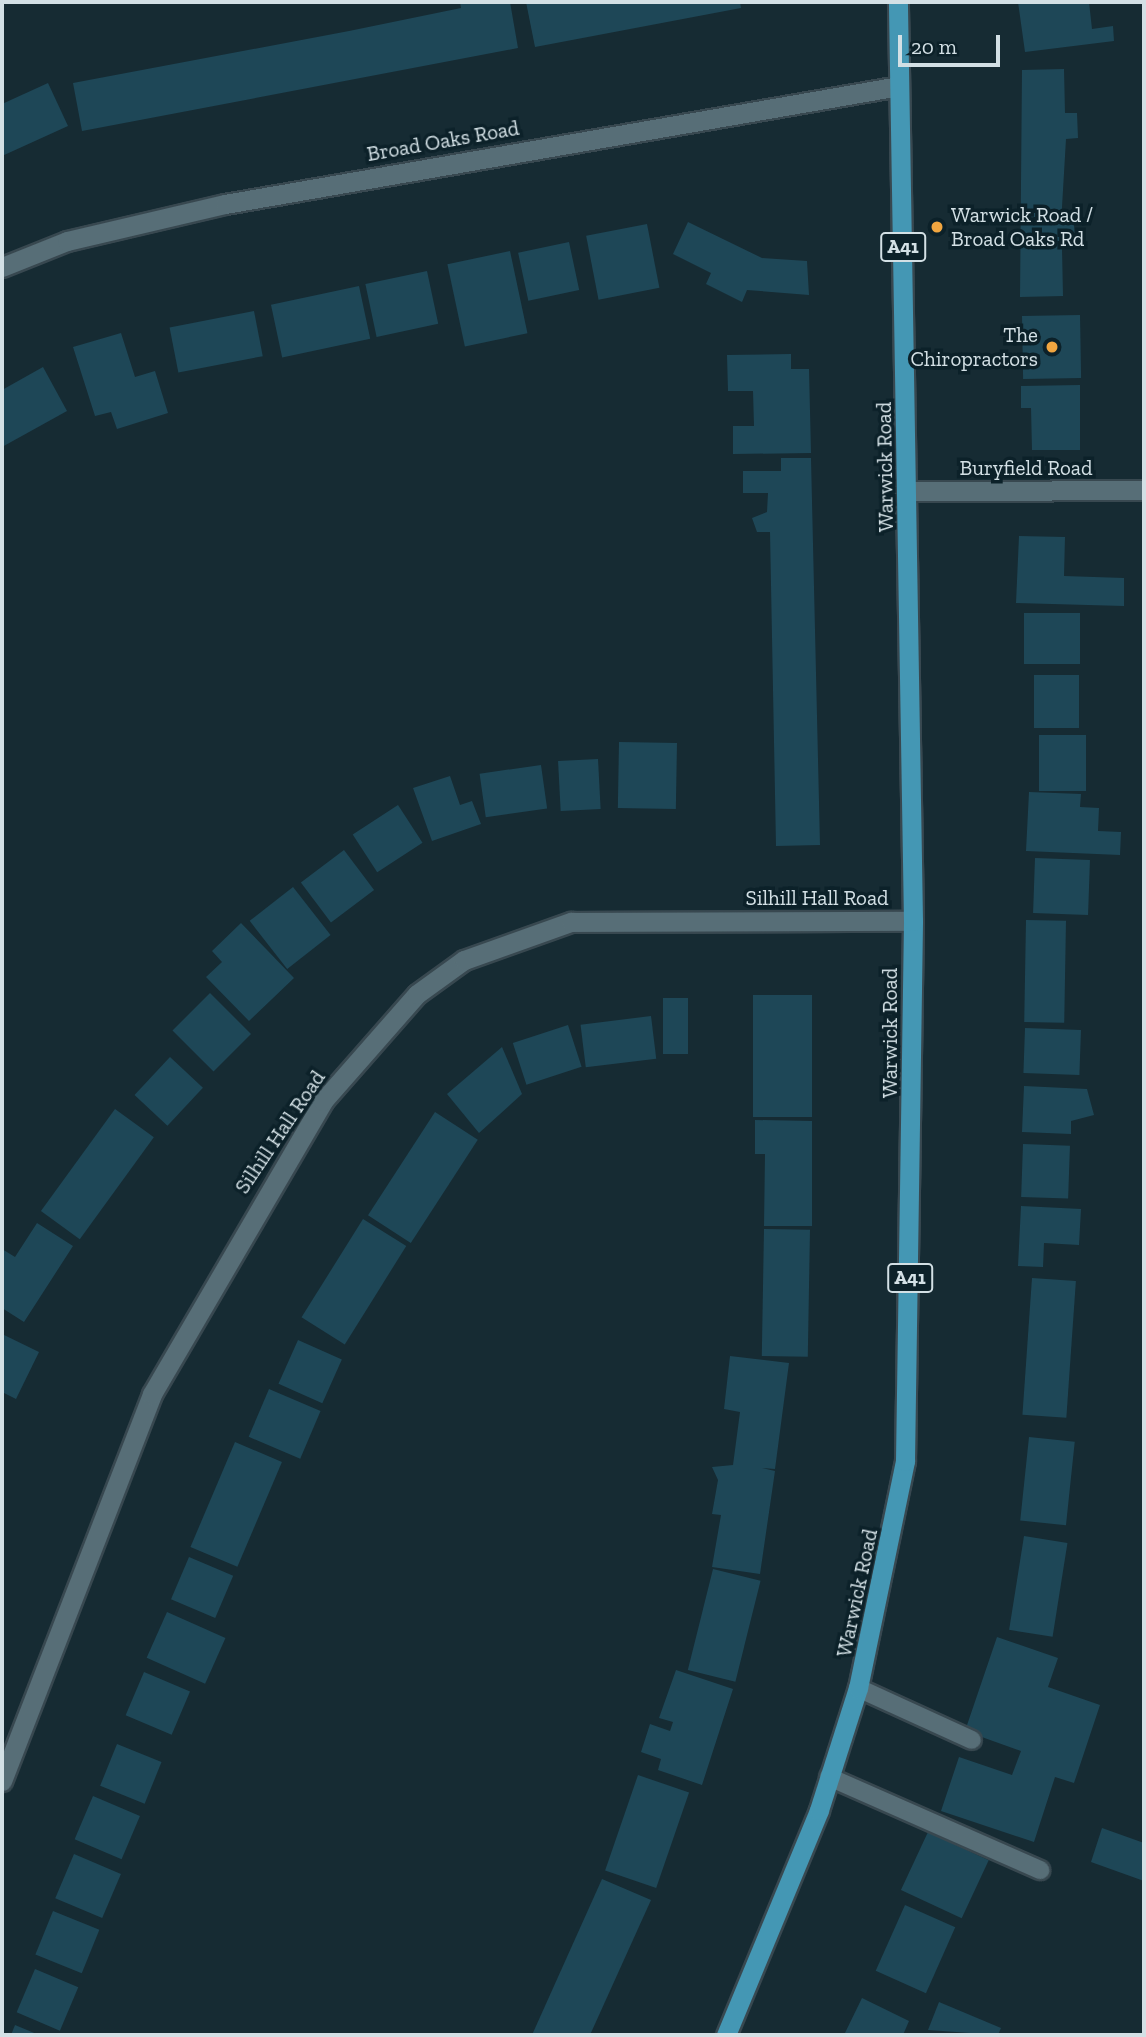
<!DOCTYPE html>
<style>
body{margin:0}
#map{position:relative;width:1146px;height:2037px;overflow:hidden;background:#162b33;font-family:"Zilla Slab",serif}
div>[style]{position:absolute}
.building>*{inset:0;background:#1e4757;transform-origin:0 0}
.roads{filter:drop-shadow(2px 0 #384850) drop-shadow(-2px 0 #384850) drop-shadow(0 2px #384850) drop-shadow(0 -2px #384850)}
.service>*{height:18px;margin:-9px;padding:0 9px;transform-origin:9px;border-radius:9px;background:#576e77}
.minor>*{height:19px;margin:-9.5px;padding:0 9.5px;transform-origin:9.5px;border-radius:9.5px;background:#576e77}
.tertiary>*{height:19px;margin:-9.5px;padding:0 9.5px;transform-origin:9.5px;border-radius:9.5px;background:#576e77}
.trunk>*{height:19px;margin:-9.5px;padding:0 9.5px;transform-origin:9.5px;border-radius:9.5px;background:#4497b4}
.dots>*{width:19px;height:19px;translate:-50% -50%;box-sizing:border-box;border:4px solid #0c2129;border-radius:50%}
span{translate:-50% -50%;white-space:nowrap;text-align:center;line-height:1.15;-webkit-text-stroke:7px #0c2129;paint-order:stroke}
.shield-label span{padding:2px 5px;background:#0c2129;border:2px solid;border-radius:5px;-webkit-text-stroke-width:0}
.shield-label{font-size:19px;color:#d3e0e5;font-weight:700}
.street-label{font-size:21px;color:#d3e0e5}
.poi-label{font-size:21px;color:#d3e0e5}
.left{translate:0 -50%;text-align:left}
.right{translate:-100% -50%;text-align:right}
.frame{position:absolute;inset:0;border:4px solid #d3e0e5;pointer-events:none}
.scale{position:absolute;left:898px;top:35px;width:102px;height:32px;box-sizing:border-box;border:4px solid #d3e0e5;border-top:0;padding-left:9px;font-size:21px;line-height:24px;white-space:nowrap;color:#d3e0e5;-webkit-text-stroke:5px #0c2129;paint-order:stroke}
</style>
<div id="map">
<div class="building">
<div style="clip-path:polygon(460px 2px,510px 2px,518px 48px,82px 131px,73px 83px,349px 31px,461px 8px)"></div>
<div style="clip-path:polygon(526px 2px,740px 2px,741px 8px,535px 47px)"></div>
<div style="clip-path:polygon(1018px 2px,1089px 2px,1092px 29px,1113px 26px,1114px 41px,1025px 52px)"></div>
<div style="clip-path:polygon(1064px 69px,1065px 113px,1077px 113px,1078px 138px,1066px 139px,1061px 224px,1074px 224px,1075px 248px,1062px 248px,1063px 296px,1020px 297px,1022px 70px)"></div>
<div style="clip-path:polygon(48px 83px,68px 126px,2px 156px,2px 104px)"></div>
<div style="clip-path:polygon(688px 222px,762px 258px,807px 261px,809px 295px,747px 290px,742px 302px,706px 284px,711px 273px,673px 254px)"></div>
<div style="left:647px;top:224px;width:65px;height:62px;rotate:79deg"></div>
<div style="left:569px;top:242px;width:49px;height:52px;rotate:78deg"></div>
<div style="left:510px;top:251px;width:84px;height:64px;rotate:78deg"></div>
<div style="left:427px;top:271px;width:54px;height:63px;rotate:78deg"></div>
<div style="left:359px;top:286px;width:54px;height:90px;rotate:78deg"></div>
<div style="left:254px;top:311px;width:46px;height:86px;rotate:79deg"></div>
<div style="left:1080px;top:315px;width:63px;height:58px;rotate:89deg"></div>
<div style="clip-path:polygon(121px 333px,135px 377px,155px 371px,168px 413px,117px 429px,111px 412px,95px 416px,73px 347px)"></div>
<div style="clip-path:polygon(791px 354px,791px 369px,809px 369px,811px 453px,733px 454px,733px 426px,754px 426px,753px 391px,728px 391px,727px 355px)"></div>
<div style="clip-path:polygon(43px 367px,67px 411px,2px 447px,2px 390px)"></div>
<div style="clip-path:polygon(1080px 385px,1080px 450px,1032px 450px,1031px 408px,1021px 408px,1021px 386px)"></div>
<div style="clip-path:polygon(781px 458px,811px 458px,820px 845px,776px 846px,770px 532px,757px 532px,752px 518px,767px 512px,768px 493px,743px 493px,743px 471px,781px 471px)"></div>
<div style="clip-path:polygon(1019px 536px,1065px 537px,1064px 576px,1124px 578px,1124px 606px,1016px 603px)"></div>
<div style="left:1024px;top:613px;width:56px;height:51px"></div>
<div style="left:1034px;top:675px;width:45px;height:53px"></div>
<div style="left:1039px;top:735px;width:47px;height:56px"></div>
<div style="left:619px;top:742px;width:58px;height:66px;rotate:1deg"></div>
<div style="left:598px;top:759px;width:50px;height:40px;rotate:87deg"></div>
<div style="left:541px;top:765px;width:44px;height:62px;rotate:82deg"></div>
<div style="clip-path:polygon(450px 776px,460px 805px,472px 801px,481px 824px,432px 841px,413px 788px)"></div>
<div style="clip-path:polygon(1029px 792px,1081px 794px,1080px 807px,1099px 808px,1098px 831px,1121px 832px,1120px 855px,1026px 851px)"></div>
<div style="left:398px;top:805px;width:45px;height:54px;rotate:57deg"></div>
<div style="left:344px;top:850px;width:50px;height:54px;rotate:53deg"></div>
<div style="left:1035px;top:858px;width:55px;height:55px;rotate:2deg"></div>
<div style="left:293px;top:887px;width:61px;height:55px;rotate:52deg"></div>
<div style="left:1026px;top:920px;width:40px;height:102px;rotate:1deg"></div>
<div style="clip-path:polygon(241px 923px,294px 978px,249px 1021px,206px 977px,222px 962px,212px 951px)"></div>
<div style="left:210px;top:993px;width:58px;height:53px;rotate:45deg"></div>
<div style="left:753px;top:995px;width:59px;height:122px"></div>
<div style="left:663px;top:998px;width:25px;height:56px"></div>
<div style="left:651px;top:1016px;width:43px;height:71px;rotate:83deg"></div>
<div style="left:568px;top:1025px;width:44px;height:58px;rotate:72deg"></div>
<div style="left:1025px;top:1028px;width:56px;height:45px;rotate:2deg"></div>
<div style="clip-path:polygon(502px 1047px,522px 1094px,479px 1133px,447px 1094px)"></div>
<div style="left:170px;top:1057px;width:45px;height:52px;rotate:43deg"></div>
<div style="clip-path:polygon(1024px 1086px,1087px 1089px,1094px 1115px,1071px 1121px,1071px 1134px,1022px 1132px)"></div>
<div style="left:115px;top:1109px;width:48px;height:126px;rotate:36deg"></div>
<div style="left:435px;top:1112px;width:51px;height:123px;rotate:33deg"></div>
<div style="clip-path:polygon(755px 1120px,812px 1121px,812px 1226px,764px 1226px,765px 1154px,755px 1154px)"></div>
<div style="left:1023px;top:1144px;width:47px;height:53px;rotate:2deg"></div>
<div style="clip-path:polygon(1021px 1206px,1081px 1209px,1079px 1245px,1044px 1243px,1043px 1267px,1018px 1266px)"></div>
<div style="left:363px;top:1219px;width:51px;height:116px;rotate:32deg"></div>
<div style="clip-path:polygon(37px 1223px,73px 1246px,24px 1322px,2px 1308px,2px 1249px,15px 1257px)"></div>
<div style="left:764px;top:1229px;width:46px;height:127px;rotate:1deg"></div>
<div style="left:1032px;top:1278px;width:44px;height:137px;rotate:4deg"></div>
<div style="clip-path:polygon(2px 1334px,39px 1352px,16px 1399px,2px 1392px)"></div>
<div style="left:298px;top:1340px;width:48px;height:48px;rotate:24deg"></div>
<div style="clip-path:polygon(730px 1356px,789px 1363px,775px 1469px,762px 1468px,775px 1471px,760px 1574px,712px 1567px,721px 1515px,712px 1514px,718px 1480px,712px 1467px,733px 1465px,740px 1412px,724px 1409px)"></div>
<div style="left:269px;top:1389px;width:56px;height:52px;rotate:23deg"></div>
<div style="left:1029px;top:1437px;width:46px;height:84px;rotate:6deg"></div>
<div style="left:235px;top:1442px;width:51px;height:114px;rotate:23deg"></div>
<div style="left:1024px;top:1536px;width:44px;height:95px;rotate:9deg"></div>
<div style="left:189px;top:1557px;width:48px;height:46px;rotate:23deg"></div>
<div style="left:713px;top:1569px;width:49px;height:104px;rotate:14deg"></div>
<div style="left:167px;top:1612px;width:64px;height:50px;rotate:24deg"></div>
<div style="clip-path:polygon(997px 1637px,1058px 1658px,1048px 1687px,1100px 1705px,1074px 1783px,1055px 1777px,1034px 1842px,941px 1811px,959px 1757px,1012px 1775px,1021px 1751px,965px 1731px)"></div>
<div style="clip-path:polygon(676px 1670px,733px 1689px,702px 1785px,658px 1770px,661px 1759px,641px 1752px,650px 1724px,670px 1731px,673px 1722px,659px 1718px)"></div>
<div style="left:144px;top:1672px;width:50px;height:47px;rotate:23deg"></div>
<div style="left:117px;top:1744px;width:48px;height:45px;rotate:22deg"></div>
<div style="left:638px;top:1775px;width:54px;height:101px;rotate:19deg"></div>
<div style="left:93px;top:1796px;width:51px;height:47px;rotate:23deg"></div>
<div style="clip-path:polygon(1102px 1828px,1144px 1843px,1144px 1881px,1091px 1862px)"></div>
<div style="left:928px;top:1832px;width:67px;height:64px;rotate:25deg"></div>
<div style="left:74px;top:1854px;width:51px;height:48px;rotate:23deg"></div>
<div style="clip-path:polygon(602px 1879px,651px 1900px,590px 2035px,532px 2035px)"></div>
<div style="left:905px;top:1905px;width:55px;height:72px;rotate:24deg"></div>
<div style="left:53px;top:1911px;width:50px;height:47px;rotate:22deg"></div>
<div style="left:35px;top:1969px;width:47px;height:47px;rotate:23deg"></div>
<div style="clip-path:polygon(862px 1998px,909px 2021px,903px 2035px,844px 2035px)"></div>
<div style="clip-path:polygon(939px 2002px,1001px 2028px,998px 2035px,928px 2030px)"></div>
<div style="clip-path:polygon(15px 2025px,39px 2035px,11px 2035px)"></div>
</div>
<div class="roads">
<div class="service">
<div style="left:858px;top:1688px;width:125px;rotate:24.5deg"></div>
<div style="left:829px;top:1777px;width:231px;rotate:23.8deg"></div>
</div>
<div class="minor">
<div style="left:2px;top:1781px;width:415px;rotate:-68.8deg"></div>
<div style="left:152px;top:1394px;width:339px;rotate:-59.7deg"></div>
<div style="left:323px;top:1101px;width:142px;rotate:-48.7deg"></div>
<div style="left:417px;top:994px;width:58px;rotate:-35.9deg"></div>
<div style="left:464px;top:960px;width:114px;rotate:-19.6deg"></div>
<div style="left:571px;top:922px;width:342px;rotate:-0.2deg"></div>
</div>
<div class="tertiary">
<div style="left:2px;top:267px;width:70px;rotate:-21.8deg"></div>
<div style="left:67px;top:241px;width:162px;rotate:-13.2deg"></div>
<div style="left:225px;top:204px;width:684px;rotate:-9.93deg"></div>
<div style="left:909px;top:491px;width:235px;rotate:-0.2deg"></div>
</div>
<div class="trunk">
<div style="left:726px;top:2035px;width:243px;rotate:-67.5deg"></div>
<div style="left:819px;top:1810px;width:128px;rotate:-72.3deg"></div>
<div style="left:858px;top:1688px;width:232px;rotate:-78.3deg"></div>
<div style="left:905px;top:1461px;width:540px;rotate:-89.15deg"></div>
<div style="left:913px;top:921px;width:919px;rotate:-90.94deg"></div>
</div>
</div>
<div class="dots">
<div style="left:937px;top:227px;background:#f1a640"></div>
<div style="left:1052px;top:347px;background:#f1a640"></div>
</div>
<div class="shield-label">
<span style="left:903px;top:247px">A41</span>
<span style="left:910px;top:1278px">A41</span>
</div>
<div class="street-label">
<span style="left:443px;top:141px;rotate:-10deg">Broad Oaks Road</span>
<span style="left:885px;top:467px;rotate:-91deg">Warwick Road</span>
<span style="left:1026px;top:468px">Buryfield Road</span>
<span style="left:817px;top:898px">Silhill Hall Road</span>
<span style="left:890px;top:1033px;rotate:-90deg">Warwick Road</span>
<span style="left:280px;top:1132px;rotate:-56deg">Silhill Hall Road</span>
<span style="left:857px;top:1593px;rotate:-78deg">Warwick Road</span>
</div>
<div class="poi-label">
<span class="left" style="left:951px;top:227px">Warwick Road /<br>Broad Oaks Rd</span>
<span class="right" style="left:1038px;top:347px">The<br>Chiropractors</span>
</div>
<div class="frame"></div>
<div class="scale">20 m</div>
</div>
